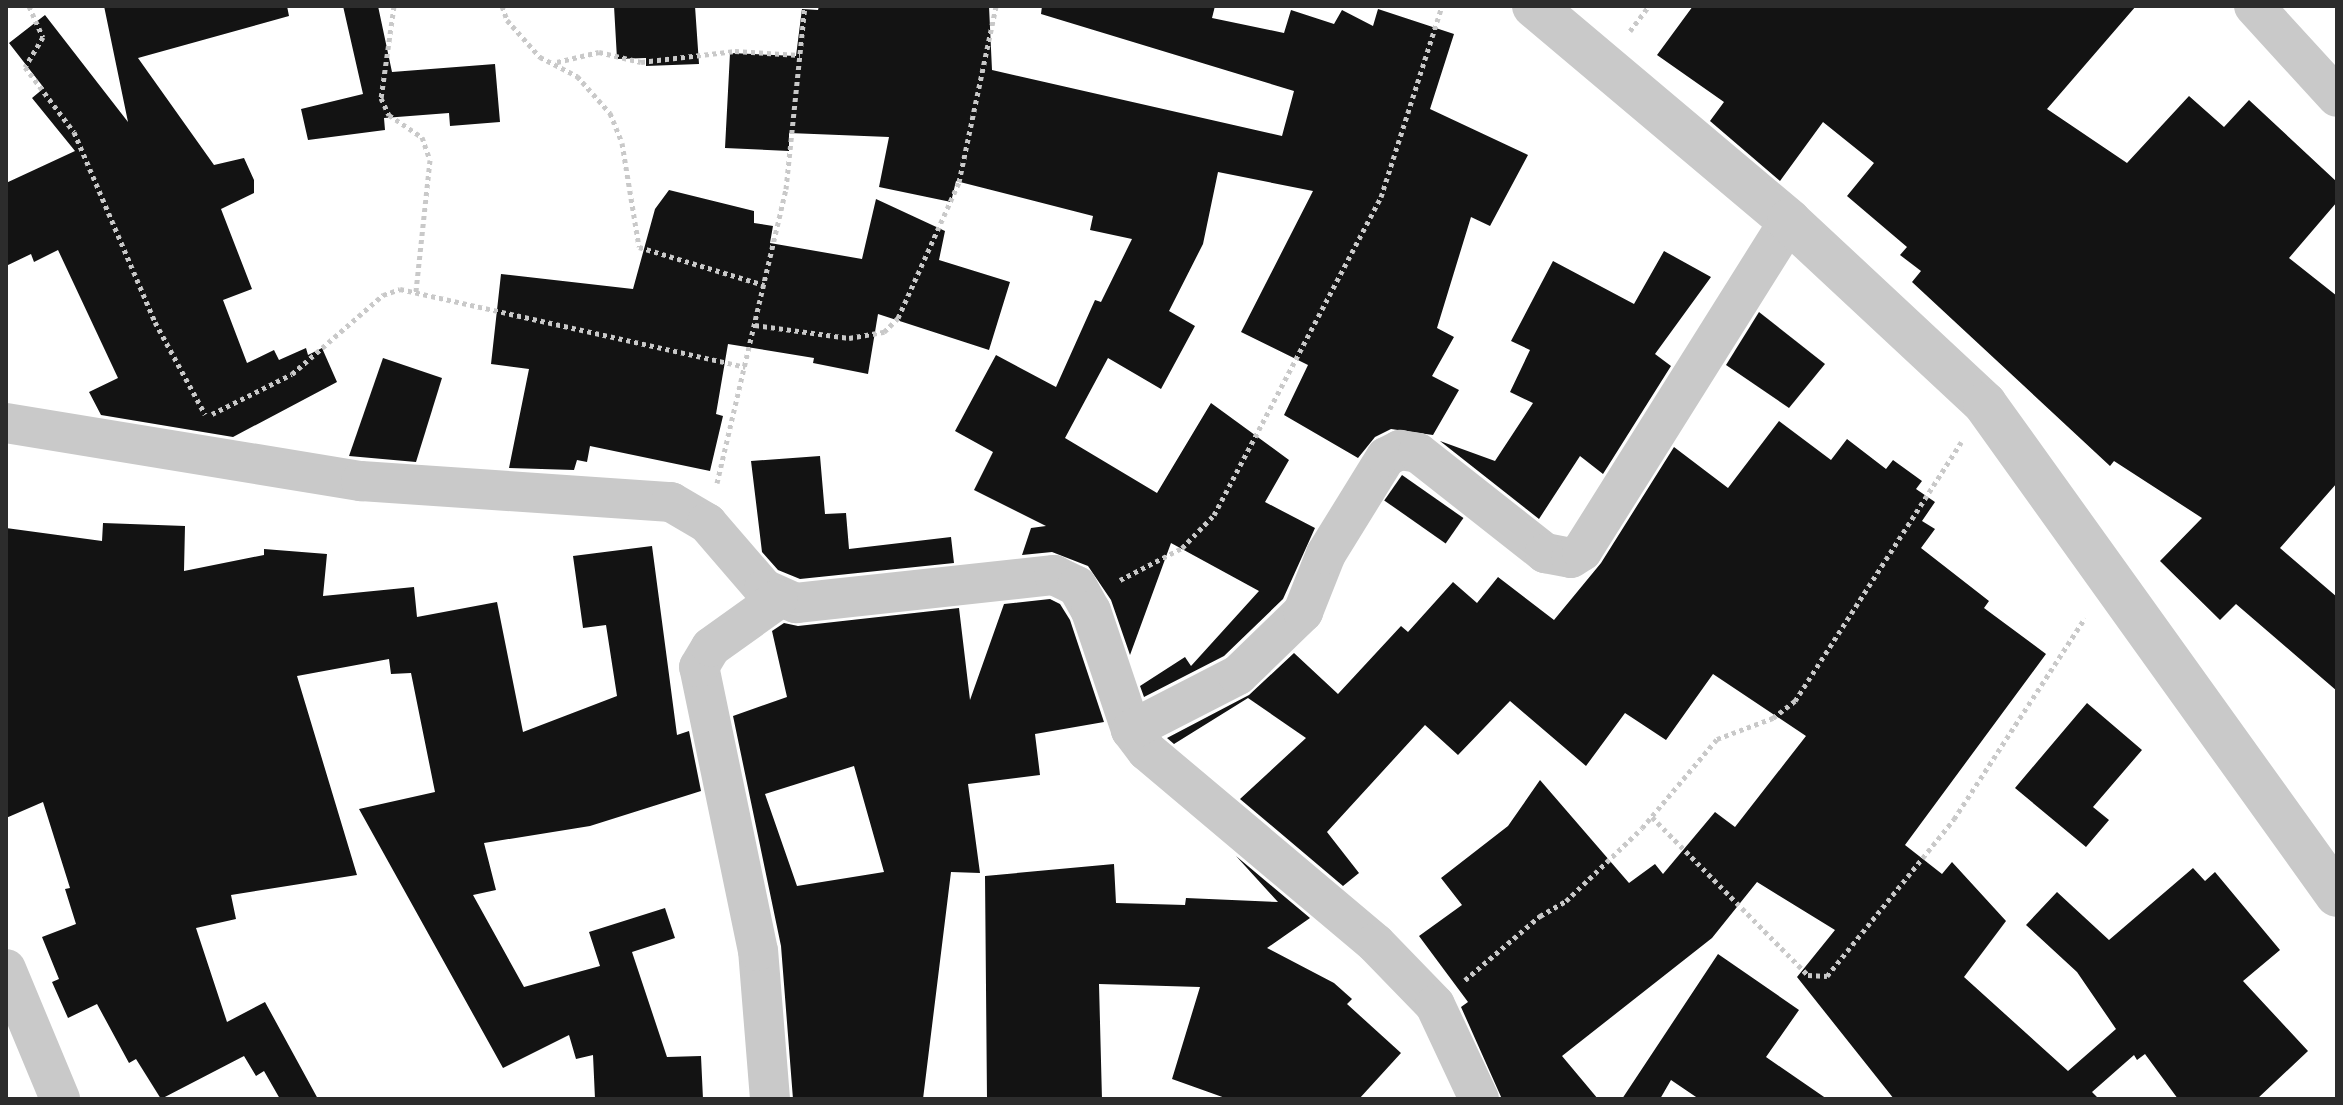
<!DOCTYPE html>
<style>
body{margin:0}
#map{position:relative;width:2343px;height:1105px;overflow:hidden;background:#fff;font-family:"IBM Plex Sans",sans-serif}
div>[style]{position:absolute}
.building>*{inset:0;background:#131313;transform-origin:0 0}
.path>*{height:5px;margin-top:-2.5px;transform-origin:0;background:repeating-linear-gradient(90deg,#c9c9c9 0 4px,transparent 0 8px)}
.minor>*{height:40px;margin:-20px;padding:0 20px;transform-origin:20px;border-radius:20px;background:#c9c9c9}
.tertiary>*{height:44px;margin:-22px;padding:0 22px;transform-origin:22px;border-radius:22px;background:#c9c9c9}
span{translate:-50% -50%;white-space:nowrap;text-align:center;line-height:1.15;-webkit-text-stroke:8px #fff;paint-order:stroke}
.frame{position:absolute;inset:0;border:8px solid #2c2c2c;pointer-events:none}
</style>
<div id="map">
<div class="building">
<div style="clip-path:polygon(104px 6px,287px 6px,289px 16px,138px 58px,214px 165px,244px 158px,254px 180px,254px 193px,221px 209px,252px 289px,223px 300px,247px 363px,274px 350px,279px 360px,306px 348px,308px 355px,322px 348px,337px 382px,233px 437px,101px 415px,89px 392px,118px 378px,58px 250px,34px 262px,31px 254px,6px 266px,6px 183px,75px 151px,32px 98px,44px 88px,9px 43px,45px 15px,128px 122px)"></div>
<div style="clip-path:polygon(343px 6px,378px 6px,392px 72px,495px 64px,500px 122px,450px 126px,449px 113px,384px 118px,385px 130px,308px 140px,301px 109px,363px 94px)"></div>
<div style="clip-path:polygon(614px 6px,695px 6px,699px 64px,646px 66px,646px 58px,617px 59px)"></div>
<div style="clip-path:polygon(819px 6px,989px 6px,992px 70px,1282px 136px,1294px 91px,1041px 14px,1042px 6px,1215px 6px,1212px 18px,1284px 33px,1291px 10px,1334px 24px,1342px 10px,1373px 26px,1378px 9px,1454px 34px,1430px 109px,1528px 155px,1490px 226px,1471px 217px,1437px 328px,1454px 337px,1432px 376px,1459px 390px,1433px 435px,1391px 429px,1375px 437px,1358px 458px,1284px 415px,1308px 365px,1241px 332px,1313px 191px,1218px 172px,1203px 244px,1169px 311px,1195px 326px,1161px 389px,1108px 358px,1065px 438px,1157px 493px,1211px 403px,1289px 460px,1265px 502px,1315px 528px,1283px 599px,1224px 656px,1144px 697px,1140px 686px,1185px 657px,1191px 666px,1259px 591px,1171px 543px,1130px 655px,1111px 600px,1088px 566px,1052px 552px,1022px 555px,1031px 528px,1046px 526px,974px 490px,993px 452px,955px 431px,996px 355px,1056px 387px,1095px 300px,1101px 302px,1132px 239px,1090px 230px,1093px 216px,956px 181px,951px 202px,879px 187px,889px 137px,789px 133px,789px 151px,725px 148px,730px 53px,796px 56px,802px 9px,818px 10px)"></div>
<div style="clip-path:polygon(1693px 6px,2136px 6px,2047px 109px,2127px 163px,2189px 96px,2224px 127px,2249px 100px,2337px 182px,2337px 202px,2289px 258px,2337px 296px,2337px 483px,2280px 548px,2337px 597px,2337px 691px,2236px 604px,2220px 620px,2160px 561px,2202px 518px,2114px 461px,2110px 466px,1912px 282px,1921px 271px,1900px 255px,1907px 247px,1847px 196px,1874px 163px,1823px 122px,1780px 181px,1710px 121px,1724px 102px,1657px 55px)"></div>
<div style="clip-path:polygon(669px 190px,754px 211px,754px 223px,773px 226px,770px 243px,862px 259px,876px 199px,945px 231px,939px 260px,1010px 282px,989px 350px,878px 314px,868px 374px,813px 363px,814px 358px,728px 344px,716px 414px,723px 416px,710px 471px,590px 446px,587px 462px,577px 460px,574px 470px,509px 468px,529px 369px,491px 364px,501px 274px,633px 289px,655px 209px)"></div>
<div style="clip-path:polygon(1664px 251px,1711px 277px,1655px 354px,1671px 366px,1603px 474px,1580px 456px,1539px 519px,1440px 441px,1495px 461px,1533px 403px,1510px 392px,1530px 350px,1511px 341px,1553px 261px,1634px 304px)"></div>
<div style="clip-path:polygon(1759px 312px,1825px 364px,1789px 408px,1726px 365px)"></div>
<div style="clip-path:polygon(383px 358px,442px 378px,416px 462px,349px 456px)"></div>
<div style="clip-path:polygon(1779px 421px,1831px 460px,1847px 439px,1886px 469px,1893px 460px,1922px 481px,1916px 489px,1935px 502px,1922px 521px,1935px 529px,1921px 548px,1989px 601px,1984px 608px,2046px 654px,1905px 845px,1942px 874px,1952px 862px,2006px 921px,1964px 977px,2068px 1071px,2116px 1029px,2077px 972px,2026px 925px,2057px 892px,2109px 940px,2193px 868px,2205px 881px,2215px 872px,2280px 950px,2243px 981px,2308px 1051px,2257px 1099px,2178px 1099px,2145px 1054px,2137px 1060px,2134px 1055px,2092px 1092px,2099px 1099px,1894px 1099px,1797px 977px,1835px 930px,1757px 882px,1712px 938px,1562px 1056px,1598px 1099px,1502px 1099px,1461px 1007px,1468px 1002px,1419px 936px,1462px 905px,1441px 878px,1508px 826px,1540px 780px,1629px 883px,1655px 864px,1663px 874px,1715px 812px,1735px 827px,1806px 736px,1713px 674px,1666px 740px,1625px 713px,1586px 766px,1510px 701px,1458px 755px,1425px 725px,1327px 832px,1359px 873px,1343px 886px,1240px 799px,1306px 738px,1248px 698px,1174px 744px,1167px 738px,1249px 695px,1294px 653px,1338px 694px,1401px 626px,1408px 632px,1453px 582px,1477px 603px,1498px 577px,1554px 620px,1601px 563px,1674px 447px,1728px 488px)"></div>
<div style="clip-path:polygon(820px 456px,825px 514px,846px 513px,849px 549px,951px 537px,954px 563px,800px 579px,778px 570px,762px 552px,751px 461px)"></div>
<div style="left:1402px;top:475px;width:75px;height:31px;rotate:35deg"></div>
<div style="clip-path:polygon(103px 523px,185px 526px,184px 571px,264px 555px,264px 549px,327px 554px,323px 596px,414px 587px,417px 617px,497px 602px,523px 732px,617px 696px,606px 625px,583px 628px,573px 556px,652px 546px,677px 735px,689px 731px,701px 791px,590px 826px,484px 843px,496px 890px,473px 895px,524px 987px,600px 966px,589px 932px,665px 908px,675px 938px,632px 952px,667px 1057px,701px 1056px,703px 1099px,595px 1099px,593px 1055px,576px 1059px,569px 1035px,503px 1068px,359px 809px,435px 792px,411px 673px,391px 674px,389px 659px,297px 676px,357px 875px,231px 895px,236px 919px,196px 928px,227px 1022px,265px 1002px,318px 1099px,280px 1099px,264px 1071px,256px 1076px,244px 1056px,161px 1099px,136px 1059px,129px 1063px,97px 1004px,68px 1018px,52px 982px,59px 979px,42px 937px,76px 924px,65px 889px,70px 888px,43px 802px,6px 818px,6px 528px,102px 541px)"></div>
<div style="clip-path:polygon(evenodd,1050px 599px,1060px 604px,1070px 620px,1104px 722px,1035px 734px,1040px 775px,968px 784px,980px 873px,951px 872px,923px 1099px,793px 1099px,781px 946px,733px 716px,787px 697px,772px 631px,784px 623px,798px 626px,959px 608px,970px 700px,1004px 604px,1050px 599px,854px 766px,884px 872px,797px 886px,765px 794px,854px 766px)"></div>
<div style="clip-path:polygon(2087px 703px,2142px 750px,2093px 807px,2109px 820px,2086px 847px,2015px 788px)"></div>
<div style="clip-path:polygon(1236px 856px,1310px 918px,1267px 948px,1334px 983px,1352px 999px,1347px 1004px,1401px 1053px,1359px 1099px,1228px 1099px,1172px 1079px,1200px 987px,1099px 984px,1102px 1099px,987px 1099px,985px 876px,1114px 864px,1116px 903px,1185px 905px,1186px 898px,1278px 902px)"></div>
<div style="clip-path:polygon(1718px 954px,1799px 1010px,1766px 1057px,1827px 1099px,1699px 1099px,1671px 1080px,1660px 1099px,1622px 1099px)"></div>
</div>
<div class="path">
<div style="left:29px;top:6px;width:34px;rotate:66deg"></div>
<div style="left:43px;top:37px;width:35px;rotate:121deg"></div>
<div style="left:25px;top:67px;width:81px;rotate:53deg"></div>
<div style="left:74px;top:132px;width:207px;rotate:66.9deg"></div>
<div style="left:155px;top:322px;width:105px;rotate:61.5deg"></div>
<div style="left:394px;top:6px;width:93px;rotate:98deg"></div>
<div style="left:381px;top:98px;width:19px;rotate:65deg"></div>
<div style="left:389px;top:115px;width:40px;rotate:34deg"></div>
<div style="left:422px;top:137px;width:24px;rotate:71deg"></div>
<div style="left:430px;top:160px;width:133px;rotate:96.1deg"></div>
<div style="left:502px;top:6px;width:15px;rotate:70deg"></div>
<div style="left:507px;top:20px;width:50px;rotate:48.3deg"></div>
<div style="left:540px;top:57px;width:42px;rotate:27.2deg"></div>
<div style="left:577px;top:76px;width:50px;rotate:48.3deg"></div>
<div style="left:610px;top:113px;width:32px;rotate:68deg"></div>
<div style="left:622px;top:143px;width:105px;rotate:80.7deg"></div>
<div style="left:639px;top:247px;width:131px;rotate:16.9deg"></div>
<div style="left:1630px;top:31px;width:31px;rotate:-53deg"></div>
<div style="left:557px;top:62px;width:43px;rotate:-13.4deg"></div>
<div style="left:599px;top:52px;width:43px;rotate:13.4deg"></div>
<div style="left:641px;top:62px;width:95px;rotate:-6.7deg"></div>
<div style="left:735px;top:51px;width:65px;rotate:3.5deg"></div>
<div style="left:755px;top:325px;width:95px;rotate:7.9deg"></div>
<div style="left:849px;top:338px;width:36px;rotate:-10deg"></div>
<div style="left:884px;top:332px;width:20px;rotate:-45deg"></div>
<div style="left:898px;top:318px;width:149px;rotate:-65.8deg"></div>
<div style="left:959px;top:182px;width:180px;rotate:-78.1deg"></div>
<div style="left:212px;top:414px;width:89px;rotate:-26.6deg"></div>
<div style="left:292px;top:374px;width:121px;rotate:-41deg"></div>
<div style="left:383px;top:295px;width:18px;rotate:-19deg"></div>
<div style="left:400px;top:289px;width:354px;rotate:12.7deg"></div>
<div style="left:717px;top:483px;width:302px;rotate:-76.8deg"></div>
<div style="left:786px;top:189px;width:184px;rotate:-84.1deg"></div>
<div style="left:1120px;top:580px;width:70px;rotate:-27.3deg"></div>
<div style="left:1182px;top:548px;width:46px;rotate:-45.9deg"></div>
<div style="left:1214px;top:515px;width:359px;rotate:-62.3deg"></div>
<div style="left:1381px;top:197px;width:201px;rotate:-72.3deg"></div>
<div style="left:1652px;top:817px;width:222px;rotate:45.4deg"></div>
<div style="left:1808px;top:975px;width:19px;rotate:3deg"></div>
<div style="left:1827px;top:976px;width:202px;rotate:-51deg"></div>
<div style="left:1954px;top:819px;width:240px;rotate:-56.9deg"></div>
<div style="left:1465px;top:980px;width:99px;rotate:-40.5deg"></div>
<div style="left:1540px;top:916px;width:30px;rotate:-30deg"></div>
<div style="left:1566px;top:901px;width:105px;rotate:-43.8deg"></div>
<div style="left:1642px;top:828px;width:116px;rotate:-49.9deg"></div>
<div style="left:1717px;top:739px;width:60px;rotate:-20.6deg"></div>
<div style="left:1773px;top:718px;width:28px;rotate:-38deg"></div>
<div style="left:1795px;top:701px;width:308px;rotate:-57.3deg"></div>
</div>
<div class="minor">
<div style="left:2254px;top:6px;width:123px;rotate:47.6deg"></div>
<div style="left:6px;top:423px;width:360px;rotate:9.3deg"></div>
<div style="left:361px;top:481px;width:311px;rotate:3.9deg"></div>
<div style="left:671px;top:502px;width:42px;rotate:30.3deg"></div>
<div style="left:707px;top:523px;width:87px;rotate:49.2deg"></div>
<div style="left:764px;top:589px;width:35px;rotate:24deg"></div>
<div style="left:796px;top:603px;width:260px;rotate:-6.2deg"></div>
<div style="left:1054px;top:575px;width:25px;rotate:26deg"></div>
<div style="left:1077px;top:586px;width:29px;rotate:61deg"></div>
<div style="left:1091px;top:611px;width:126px;rotate:71.4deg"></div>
<div style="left:1131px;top:730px;width:26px;rotate:53deg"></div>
<div style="left:1147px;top:751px;width:298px;rotate:40.1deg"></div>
<div style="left:1375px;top:943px;width:86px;rotate:45.9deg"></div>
<div style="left:1435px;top:1005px;width:104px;rotate:64.9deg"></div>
<div style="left:1131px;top:730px;width:120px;rotate:-27.2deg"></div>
<div style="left:1238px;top:675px;width:91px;rotate:-44.1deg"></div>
<div style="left:1303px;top:612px;width:62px;rotate:-68.4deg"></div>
<div style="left:1326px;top:554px;width:114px;rotate:-58.3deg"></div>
<div style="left:1386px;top:457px;width:16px;rotate:-27deg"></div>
<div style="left:1400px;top:450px;width:18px;rotate:9deg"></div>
<div style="left:1418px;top:453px;width:162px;rotate:38.2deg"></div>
<div style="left:1545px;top:553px;width:26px;rotate:11deg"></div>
<div style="left:1571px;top:558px;width:13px;rotate:-32deg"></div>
<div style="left:1582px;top:551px;width:390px;rotate:-57.9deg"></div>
<div style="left:6px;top:969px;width:141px;rotate:67.4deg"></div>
<div style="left:770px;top:1099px;width:148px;rotate:-94.6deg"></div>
<div style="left:758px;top:951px;width:290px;rotate:-101.7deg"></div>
<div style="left:699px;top:667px;width:23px;rotate:-59deg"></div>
<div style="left:711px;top:647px;width:82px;rotate:-35.6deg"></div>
</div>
<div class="tertiary">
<div style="left:1534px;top:6px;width:334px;rotate:40.1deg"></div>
<div style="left:1789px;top:221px;width:268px;rotate:43deg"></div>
<div style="left:1985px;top:404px;width:604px;rotate:54.36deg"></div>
</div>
<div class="frame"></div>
</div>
